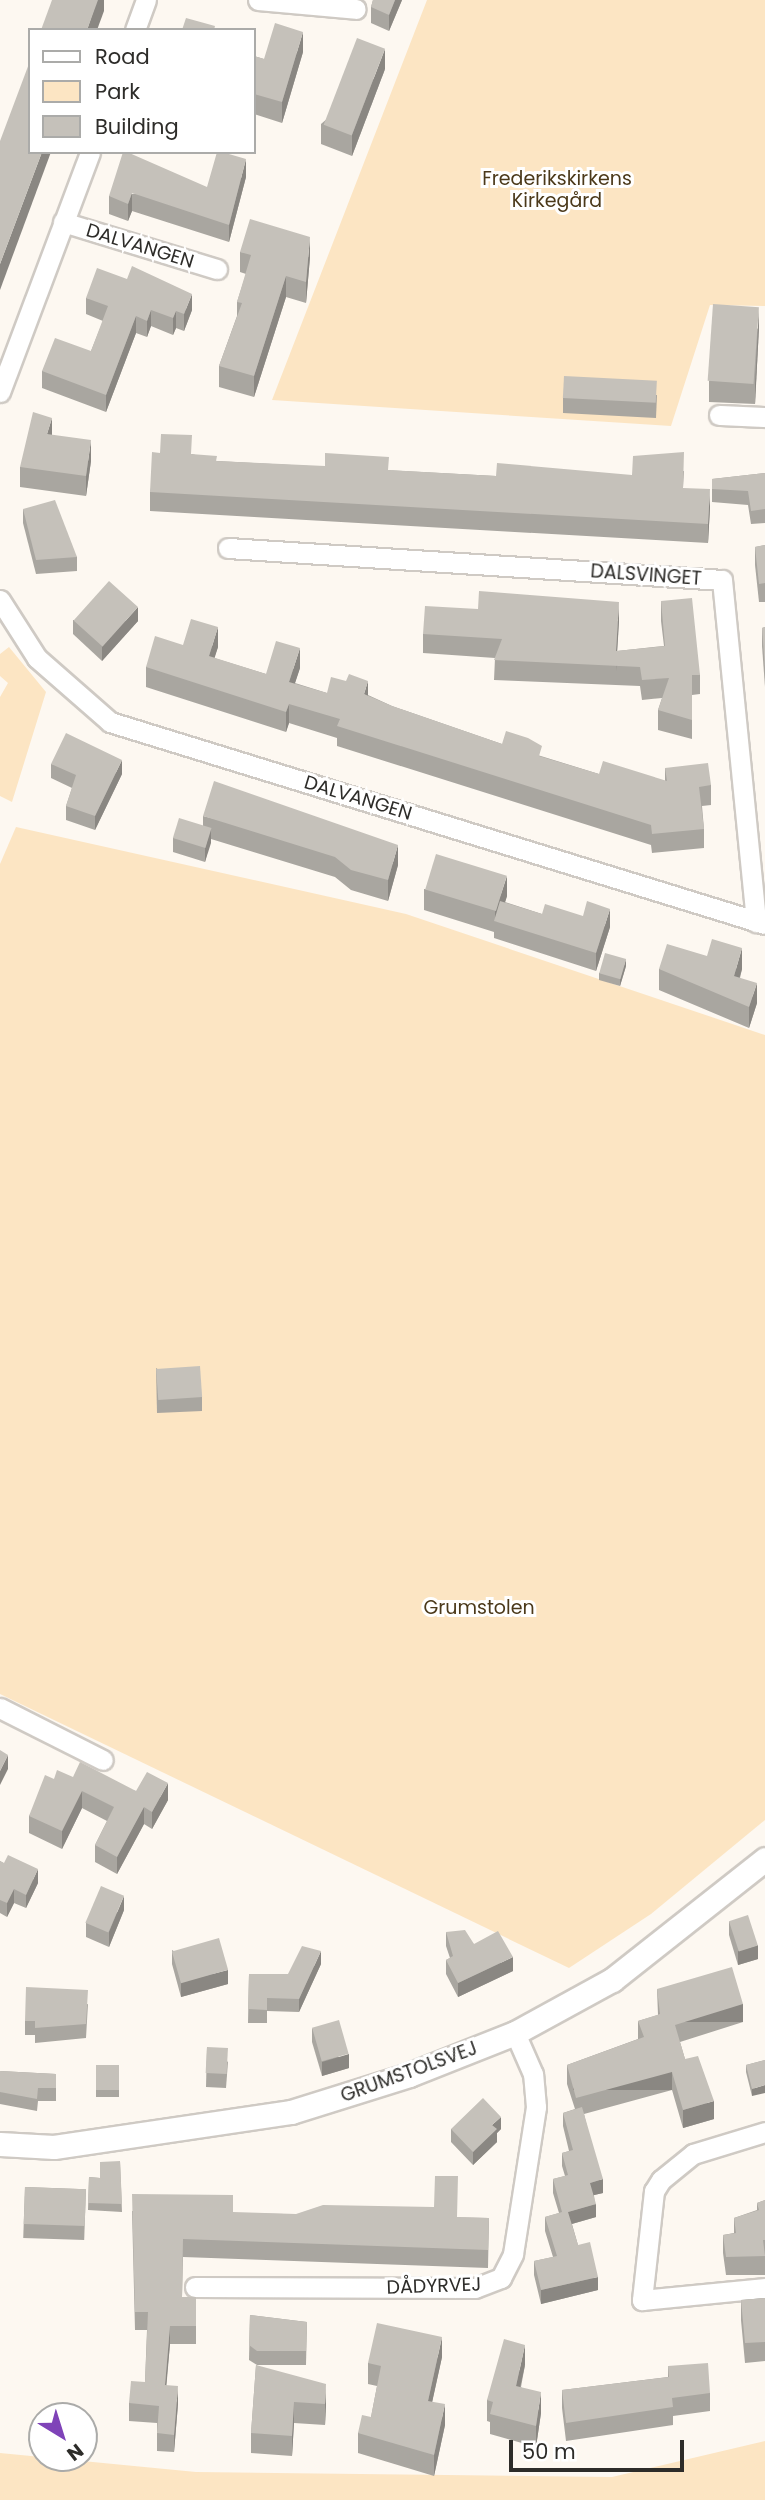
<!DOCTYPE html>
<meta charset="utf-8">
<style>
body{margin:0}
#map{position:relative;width:765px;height:2500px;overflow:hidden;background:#fdf8f1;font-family:Poppins,sans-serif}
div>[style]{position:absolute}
.green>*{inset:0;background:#fce5c3}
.roads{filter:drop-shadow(2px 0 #cfcac4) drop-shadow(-2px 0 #cfcac4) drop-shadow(0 2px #cfcac4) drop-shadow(0 -2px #cfcac4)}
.minor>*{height:19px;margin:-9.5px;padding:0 9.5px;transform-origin:9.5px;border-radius:9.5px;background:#fff}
.tertiary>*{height:23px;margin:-11.5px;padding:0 11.5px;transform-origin:11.5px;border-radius:11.5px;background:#fff}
.wall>*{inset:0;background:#a9a6a0;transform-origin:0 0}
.shaded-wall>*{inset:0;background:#8a8782;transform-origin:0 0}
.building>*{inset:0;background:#c5c1ba;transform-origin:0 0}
span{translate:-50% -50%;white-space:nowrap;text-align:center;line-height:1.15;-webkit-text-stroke:6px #fff;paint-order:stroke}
.park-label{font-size:19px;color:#4b391a}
.street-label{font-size:19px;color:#2d2c29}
.legend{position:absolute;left:28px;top:28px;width:228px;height:126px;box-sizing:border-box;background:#fff;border:2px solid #ababa9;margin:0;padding:9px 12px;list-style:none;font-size:21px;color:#2d2c29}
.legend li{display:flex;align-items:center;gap:14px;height:35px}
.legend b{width:35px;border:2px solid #ababa9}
.north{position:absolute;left:28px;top:2402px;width:70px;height:70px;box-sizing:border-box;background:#fff;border:2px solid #ababa9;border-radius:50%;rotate:142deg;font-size:19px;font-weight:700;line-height:28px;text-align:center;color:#2d2c29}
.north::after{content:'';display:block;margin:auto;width:24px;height:32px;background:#7f43b8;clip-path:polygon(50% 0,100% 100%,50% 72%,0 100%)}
.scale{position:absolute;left:509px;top:2440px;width:175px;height:32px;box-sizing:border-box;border:4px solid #2d2c29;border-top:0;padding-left:9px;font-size:21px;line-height:24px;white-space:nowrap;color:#2d2c29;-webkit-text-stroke:5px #fff;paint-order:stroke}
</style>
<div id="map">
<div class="green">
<div style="clip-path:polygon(427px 0,765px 0,765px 306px,710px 305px,671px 426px,272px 400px)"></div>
<div style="clip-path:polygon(9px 647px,46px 692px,12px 802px,0 796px,0 697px,8px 683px,0 676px,0 654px)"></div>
<div style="clip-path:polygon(16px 827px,406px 914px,765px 1035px,765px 1820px,651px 1914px,569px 1968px,0 1694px,0 864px)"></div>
<div style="clip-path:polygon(765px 2441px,765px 2500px,0 2500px,0 2453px,196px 2472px,612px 2477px)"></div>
</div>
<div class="roads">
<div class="minor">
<div style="left:258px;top:0;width:98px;rotate:5.2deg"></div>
<div style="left:135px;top:30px;width:32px;rotate:-70deg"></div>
<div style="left:63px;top:222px;width:161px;rotate:17deg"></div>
<div style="left:0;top:392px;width:256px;rotate:-69.4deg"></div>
<div style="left:719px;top:415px;width:46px;rotate:2.5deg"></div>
<div style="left:228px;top:548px;width:495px;rotate:3.7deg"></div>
<div style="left:722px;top:580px;width:344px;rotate:84.3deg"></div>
<div style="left:0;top:600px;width:69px;rotate:57.5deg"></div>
<div style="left:37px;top:658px;width:97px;rotate:41.2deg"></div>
<div style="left:110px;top:722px;width:685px;rotate:17.14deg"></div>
<div style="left:0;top:1708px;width:115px;rotate:26.8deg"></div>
<div style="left:765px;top:2132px;width:75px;rotate:163deg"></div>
<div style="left:693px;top:2154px;width:41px;rotate:140.9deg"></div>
<div style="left:661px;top:2180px;width:13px;rotate:122deg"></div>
<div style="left:654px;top:2191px;width:110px;rotate:96.3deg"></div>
<div style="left:642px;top:2300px;width:124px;rotate:-5.6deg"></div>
<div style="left:195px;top:2287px;width:280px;rotate:0.2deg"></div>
<div style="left:475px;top:2288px;width:28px;rotate:-21deg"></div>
<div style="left:501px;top:2278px;width:27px;rotate:-63deg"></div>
<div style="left:513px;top:2254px;width:149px;rotate:-81.1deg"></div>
<div style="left:536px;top:2107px;width:33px;rotate:-95deg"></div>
<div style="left:533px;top:2074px;width:45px;rotate:-113.7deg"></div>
</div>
<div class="tertiary">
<div style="left:0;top:2144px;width:54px;rotate:3.2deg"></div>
<div style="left:54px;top:2147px;width:240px;rotate:-8.4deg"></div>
<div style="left:291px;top:2112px;width:124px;rotate:-17.4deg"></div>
<div style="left:409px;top:2075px;width:114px;rotate:-21.6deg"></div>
<div style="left:515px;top:2033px;width:111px;rotate:-28.7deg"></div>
<div style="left:612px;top:1980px;width:195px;rotate:-38.3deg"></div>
</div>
</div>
<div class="wall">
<div style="clip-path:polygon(373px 0,402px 0,389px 31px,371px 23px,371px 7px)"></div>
<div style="clip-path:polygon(303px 52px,282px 123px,254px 114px,254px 56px,264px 59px)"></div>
<div style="clip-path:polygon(385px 69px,352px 156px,321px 144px,321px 124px)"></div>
<div style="clip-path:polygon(246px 177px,229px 242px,132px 211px,128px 221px,109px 214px,109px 196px,207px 187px)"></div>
<div style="clip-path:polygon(240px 252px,310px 257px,306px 303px,286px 297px,254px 397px,219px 387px,219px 366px,237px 316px,237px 302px,246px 274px,240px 272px)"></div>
<div style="clip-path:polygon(86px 298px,192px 310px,184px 331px,176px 328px,173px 335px,151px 326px,147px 337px,136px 333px,106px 412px,42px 388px,42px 371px,91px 351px,103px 321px,86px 314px)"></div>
<div style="clip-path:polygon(759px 327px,755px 404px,709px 402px,709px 381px)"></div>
<div style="clip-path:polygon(657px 395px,656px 418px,563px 413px,563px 398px)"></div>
<div style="clip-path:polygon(160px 453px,192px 454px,217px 461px,496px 476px,632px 475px,684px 471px,683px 488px,710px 508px,708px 543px,150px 511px,150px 492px)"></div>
<div style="clip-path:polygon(91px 461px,86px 496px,20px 487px,20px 467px)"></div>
<div style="clip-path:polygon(765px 473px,765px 523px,751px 524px,748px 505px,712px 502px,712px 479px)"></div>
<div style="clip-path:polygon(23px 509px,77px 557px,77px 571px,36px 574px,23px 523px)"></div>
<div style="clip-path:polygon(765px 545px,765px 602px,759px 602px,755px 565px,755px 547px)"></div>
<div style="clip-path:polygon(661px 601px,700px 675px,700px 694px,692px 695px,692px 739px,658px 730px,658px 710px,662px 698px,642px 700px,640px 686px,494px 680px,495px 658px,423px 653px,423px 634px,619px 621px,617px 651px,664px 646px,661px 621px)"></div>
<div style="clip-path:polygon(73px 620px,138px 621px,102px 661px,73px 634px)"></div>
<div style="clip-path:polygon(765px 627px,765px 687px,762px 646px,762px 628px)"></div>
<div style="clip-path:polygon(183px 645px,218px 647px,214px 658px,266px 674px,300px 668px,295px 683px,327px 693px,368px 695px,392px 706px,502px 744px,599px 774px,665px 781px,665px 768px,711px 785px,711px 805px,702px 806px,704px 829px,704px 848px,652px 853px,651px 845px,337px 746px,337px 738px,289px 723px,286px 732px,146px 687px,146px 667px)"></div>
<div style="clip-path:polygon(51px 764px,122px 774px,95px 830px,66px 820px,66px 806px,72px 788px,51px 778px)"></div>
<div style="clip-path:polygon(203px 816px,398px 865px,388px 901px,351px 890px,335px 877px,211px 839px,205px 862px,173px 852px,173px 838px,203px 826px)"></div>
<div style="clip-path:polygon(424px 889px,507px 896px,505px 902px,542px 914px,610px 927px,596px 971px,494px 938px,494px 932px,424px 910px)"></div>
<div style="clip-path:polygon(626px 966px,620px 986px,599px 980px,599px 973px)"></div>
<div style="clip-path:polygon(659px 969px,742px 969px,740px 978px,757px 1003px,749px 1028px,659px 990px)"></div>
<div style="clip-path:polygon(156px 1368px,202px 1397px,202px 1411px,157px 1413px)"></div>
<div style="clip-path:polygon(73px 1777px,136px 1791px,168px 1800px,152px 1829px,144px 1824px,117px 1874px,95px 1862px,95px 1845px,107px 1821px,82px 1808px,62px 1849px,29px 1833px,29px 1816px,54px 1779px)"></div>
<div style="clip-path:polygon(0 1861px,38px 1883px,26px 1908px,14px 1903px,7px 1917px,0 1913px)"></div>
<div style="clip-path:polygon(124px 1910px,109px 1947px,86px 1937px,86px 1923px)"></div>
<div style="clip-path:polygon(729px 1921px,758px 1959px,738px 1965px,729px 1935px)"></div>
<div style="clip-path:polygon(446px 1932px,474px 1944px,513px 1971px,458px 1997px,446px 1974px,446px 1960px,450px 1958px,446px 1946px)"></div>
<div style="clip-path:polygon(172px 1950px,228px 1984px,181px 1997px,172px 1964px)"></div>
<div style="clip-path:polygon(321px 1964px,299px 2012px,267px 2011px,267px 2023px,248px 2023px,249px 1974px,288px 1974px)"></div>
<div style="clip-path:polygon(657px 1989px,743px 2022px,680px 2042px,685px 2059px,714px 2119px,683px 2128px,672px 2090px,584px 2114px,603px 2193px,594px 2195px,596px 2217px,572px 2224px,578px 2245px,598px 2290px,541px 2304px,534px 2275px,534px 2261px,553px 2257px,545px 2231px,545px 2217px,559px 2213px,553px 2193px,553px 2179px,565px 2176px,562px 2166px,562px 2153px,569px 2151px,563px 2126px,563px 2113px,575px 2109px,567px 2084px,567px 2065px,638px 2039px,638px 2021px,658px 2015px)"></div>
<div style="clip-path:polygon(88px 2004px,86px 2038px,35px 2043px,35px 2035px,25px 2035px,25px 2021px)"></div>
<div style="clip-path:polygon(312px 2028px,349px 2068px,322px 2076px,312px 2042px)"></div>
<div style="clip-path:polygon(207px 2047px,228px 2062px,226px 2088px,206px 2087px)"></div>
<div style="clip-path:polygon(765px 2060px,752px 2096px,746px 2072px,746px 2065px)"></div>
<div style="left:96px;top:2065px;width:23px;height:32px"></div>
<div style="clip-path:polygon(0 2071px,56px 2074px,56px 2101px,38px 2101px,37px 2111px,0 2104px)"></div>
<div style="clip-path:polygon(451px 2129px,501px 2129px,497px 2133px,497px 2142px,473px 2165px,451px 2142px)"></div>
<div style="clip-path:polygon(120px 2161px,122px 2212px,88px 2210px,89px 2177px,100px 2178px)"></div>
<div style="left:25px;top:2187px;width:61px;height:51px;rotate:2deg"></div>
<div style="clip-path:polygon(765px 2200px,765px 2275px,726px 2275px,723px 2253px,723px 2235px,734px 2233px,734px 2218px,757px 2210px,757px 2203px)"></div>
<div style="clip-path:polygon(132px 2211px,489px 2218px,488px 2268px,183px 2257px,182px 2297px,196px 2297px,196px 2344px,170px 2344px,166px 2385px,178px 2404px,174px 2452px,157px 2451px,157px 2423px,129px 2421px,129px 2403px,145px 2382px,147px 2330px,135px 2330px)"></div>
<div style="clip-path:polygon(765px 2298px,765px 2361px,745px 2363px,741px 2320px,741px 2300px)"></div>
<div style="clip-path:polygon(250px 2315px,307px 2322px,306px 2365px,257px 2365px,249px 2360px)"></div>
<div style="clip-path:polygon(442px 2357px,432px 2402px,445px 2425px,434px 2476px,358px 2453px,358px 2433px,371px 2417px,377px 2386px,368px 2384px,368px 2363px)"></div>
<div style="clip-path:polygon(256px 2365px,326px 2404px,325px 2425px,294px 2423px,292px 2456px,251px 2453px,251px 2433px)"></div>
<div style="clip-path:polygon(525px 2365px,521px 2387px,541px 2413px,536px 2447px,490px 2434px,490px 2422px,487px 2421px,487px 2400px)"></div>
<div style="clip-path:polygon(668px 2366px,710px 2393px,710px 2411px,673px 2416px,673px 2425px,566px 2441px,562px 2408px,562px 2390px,668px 2377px)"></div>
</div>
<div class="shaded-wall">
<div style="clip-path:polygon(97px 0,104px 0,104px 11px,97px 30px,87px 30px)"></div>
<div style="clip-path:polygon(395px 0,402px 0,389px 31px,389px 15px)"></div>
<div style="clip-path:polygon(303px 32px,303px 52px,282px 123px,282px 102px)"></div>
<div style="clip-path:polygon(385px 49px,385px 69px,352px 156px,352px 135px)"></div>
<div style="clip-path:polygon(42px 152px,51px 152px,0 290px,0 264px)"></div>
<div style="clip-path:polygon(246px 159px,246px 177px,229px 242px,229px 225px)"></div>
<div style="clip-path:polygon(132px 193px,132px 211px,128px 221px,128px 204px)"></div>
<div style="clip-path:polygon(310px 237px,310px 257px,306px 303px,306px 282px)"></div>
<div style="clip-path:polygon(286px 276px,286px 297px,254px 397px,254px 376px)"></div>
<div style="clip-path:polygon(192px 294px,192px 310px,184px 331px,184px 314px)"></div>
<div style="clip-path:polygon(759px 307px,759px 327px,755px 404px,755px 384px)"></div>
<div style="clip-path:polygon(151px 310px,151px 326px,147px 337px,147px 321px)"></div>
<div style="clip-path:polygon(176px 311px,176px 328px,173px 335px,173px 318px)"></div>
<div style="clip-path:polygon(136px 316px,136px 333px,106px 412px,106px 395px)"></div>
<div style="clip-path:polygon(52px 418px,52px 438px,47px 434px)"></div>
<div style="clip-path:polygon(91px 440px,91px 461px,86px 496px,86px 476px)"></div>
<div style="clip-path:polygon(710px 489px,710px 508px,708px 543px,708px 524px)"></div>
<div style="clip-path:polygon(619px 602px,619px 621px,616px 671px,616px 651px)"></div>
<div style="clip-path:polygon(138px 607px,138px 621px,102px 661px,102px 647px)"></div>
<div style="clip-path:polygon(218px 627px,218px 647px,209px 676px,209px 656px)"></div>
<div style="clip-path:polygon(300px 648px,300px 668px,289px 701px,289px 682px)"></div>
<div style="clip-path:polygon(368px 681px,368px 700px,364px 694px)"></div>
<div style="clip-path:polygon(289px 704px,289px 723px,286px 732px,286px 712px)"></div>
<div style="clip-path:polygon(122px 760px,122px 774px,95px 830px,95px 816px)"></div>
<div style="clip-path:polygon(211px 828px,211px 843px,205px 862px,205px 848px)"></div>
<div style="clip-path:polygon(398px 845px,398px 865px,388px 901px,388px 880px)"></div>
<div style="clip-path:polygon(507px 876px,507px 896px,499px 922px,495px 921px,495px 912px)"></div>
<div style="clip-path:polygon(610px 909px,610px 927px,596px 971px,596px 953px)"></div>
<div style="clip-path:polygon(742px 948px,742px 969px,734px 996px,734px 976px)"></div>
<div style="clip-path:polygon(626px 959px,626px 966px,620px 986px,620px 979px)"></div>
<div style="clip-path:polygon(757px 983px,757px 1003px,749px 1028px,749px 1007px)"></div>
<div style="clip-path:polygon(8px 1755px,8px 1769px,0 1785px,0 1771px)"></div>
<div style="clip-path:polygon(168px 1783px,168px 1800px,152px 1829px,152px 1812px)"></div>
<div style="clip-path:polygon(82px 1791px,82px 1808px,62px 1849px,62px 1831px)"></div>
<div style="clip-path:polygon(144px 1807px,144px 1824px,117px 1874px,117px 1857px)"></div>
<div style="clip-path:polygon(38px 1869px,38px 1883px,26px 1908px,26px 1895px)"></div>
<div style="clip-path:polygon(14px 1889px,14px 1903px,7px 1917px,7px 1903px)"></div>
<div style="clip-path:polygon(124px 1896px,124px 1910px,109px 1947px,109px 1932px)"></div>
<div style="clip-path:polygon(758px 1945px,758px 1959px,738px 1965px,738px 1951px)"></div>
<div style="clip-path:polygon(321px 1951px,321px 1964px,299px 2012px,299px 1999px)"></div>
<div style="clip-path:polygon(513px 1957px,513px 1971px,458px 1997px,458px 1983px)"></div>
<div style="clip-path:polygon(228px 1970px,228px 1984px,181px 1997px,181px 1982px)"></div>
<div style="left:743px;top:2004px;width:18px;height:71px;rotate:90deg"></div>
<div style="clip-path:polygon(349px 2054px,349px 2068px,322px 2076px,322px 2062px)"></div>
<div style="left:672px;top:2072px;width:18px;height:99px;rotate:90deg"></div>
<div style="clip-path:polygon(765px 2085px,765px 2093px,752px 2096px,752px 2089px)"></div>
<div style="clip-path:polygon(714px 2101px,714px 2119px,683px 2128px,683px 2110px)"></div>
<div style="clip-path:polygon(501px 2117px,501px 2129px,497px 2133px,497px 2142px,473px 2165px,473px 2152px,492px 2125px)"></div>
<div style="clip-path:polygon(603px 2179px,603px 2193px,590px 2196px,590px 2183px)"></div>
<div style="clip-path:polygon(596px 2204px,596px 2217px,568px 2225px,568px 2212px)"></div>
<div style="clip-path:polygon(598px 2277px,598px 2290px,541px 2304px,541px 2290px)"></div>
<div style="clip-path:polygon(170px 2326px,170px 2344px,165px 2402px,165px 2385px)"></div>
<div style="clip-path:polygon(442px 2337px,442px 2357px,428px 2421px,428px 2401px)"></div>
<div style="clip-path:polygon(525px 2345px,525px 2365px,516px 2406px,516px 2386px)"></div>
<div style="clip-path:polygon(326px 2384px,326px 2404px,325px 2425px,325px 2404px)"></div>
<div style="clip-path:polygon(178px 2386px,178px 2404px,174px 2452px,174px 2435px)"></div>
<div style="clip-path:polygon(541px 2392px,541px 2413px,536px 2447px,536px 2426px)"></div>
<div style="clip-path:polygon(294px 2402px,294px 2423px,292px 2456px,292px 2436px)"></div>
<div style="clip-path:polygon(445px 2404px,445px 2425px,434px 2476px,434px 2455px)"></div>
</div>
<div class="building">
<div style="clip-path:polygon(52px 0,98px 0,87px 30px,41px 30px)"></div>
<div style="clip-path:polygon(373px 0,395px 0,389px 15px,371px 7px)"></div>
<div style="clip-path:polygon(186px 18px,215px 26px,214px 30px,182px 30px)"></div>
<div style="clip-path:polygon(275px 23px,303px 32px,282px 102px,254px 94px,254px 56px,264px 59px)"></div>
<div style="left:357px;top:38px;width:30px;height:93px;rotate:21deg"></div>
<div style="clip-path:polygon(30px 61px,30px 152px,42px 152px,0 264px,0 141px)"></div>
<div style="clip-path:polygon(123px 152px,127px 152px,207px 187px,217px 152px,222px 152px,246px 159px,229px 225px,132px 193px,128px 204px,109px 196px)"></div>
<div style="clip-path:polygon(250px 219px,310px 237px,306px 282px,286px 276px,254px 376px,219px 366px,242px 303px,237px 302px,251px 255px,240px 252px)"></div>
<div style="clip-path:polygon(132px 266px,192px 294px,184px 314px,176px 311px,173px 318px,151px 310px,147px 321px,136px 316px,106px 395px,42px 371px,55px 338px,91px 351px,108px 306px,86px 298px,97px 268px,127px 279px)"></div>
<div style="left:713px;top:304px;width:46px;height:77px;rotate:4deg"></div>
<div style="left:564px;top:376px;width:93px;height:22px;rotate:3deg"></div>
<div style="clip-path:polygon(33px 412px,52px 418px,47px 434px,91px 440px,86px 476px,20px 467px)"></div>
<div style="clip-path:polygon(161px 434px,192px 435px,191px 454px,217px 456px,216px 461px,325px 466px,325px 453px,389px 457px,388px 470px,496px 476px,497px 463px,632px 475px,633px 456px,684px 452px,683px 488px,710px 489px,708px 524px,150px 492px,152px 452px,160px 453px)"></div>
<div style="clip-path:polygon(765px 473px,765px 509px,751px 511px,748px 491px,712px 489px,712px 479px)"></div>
<div style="clip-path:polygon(55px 500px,77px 557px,36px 560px,23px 509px)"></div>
<div style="clip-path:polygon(765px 545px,765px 583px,759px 584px,755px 547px)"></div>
<div style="left:109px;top:581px;width:39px;height:53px;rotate:42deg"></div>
<div style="clip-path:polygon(479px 591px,619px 602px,616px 651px,665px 646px,661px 601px,692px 598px,700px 675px,692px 675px,692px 720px,658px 710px,669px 678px,642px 680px,640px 667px,494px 660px,502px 639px,423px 634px,425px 606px,478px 609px)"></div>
<div style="clip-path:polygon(191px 619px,218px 627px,209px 656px,266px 674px,276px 641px,300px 648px,289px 682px,327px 693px,331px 677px,346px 681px,349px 674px,368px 681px,364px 694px,392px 706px,502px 744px,506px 731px,528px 738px,542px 746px,539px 756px,599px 774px,603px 761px,667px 781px,665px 768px,708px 763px,711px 785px,699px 787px,704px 829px,652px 834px,651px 825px,337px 726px,340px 719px,289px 704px,286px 712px,146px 667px,155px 636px,183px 645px)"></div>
<div style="clip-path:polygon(765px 627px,765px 668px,762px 628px)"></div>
<div style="clip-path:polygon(66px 733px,122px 760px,95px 816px,66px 806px,76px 775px,51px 764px)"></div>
<div style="clip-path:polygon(214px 781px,398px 845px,388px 880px,351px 870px,335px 857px,203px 816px)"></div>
<div style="left:179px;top:818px;width:34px;height:21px;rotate:17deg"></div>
<div style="left:436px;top:854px;width:74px;height:37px;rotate:17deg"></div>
<div style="clip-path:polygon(500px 901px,542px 914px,545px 904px,583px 916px,587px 901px,610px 909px,596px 953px,494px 921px)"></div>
<div style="clip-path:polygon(712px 939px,742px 948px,734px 976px,757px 983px,749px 1007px,659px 969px,667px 944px,707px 956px)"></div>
<div style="left:605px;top:953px;width:22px;height:21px;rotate:16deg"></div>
<div style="left:200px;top:1366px;width:31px;height:44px;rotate:86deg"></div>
<div style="clip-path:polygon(0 1750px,8px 1755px,0 1771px)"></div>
<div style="clip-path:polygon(80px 1762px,136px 1791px,147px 1772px,168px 1783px,152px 1812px,144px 1807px,117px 1857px,95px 1845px,114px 1807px,82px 1791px,62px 1831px,29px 1816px,45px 1775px,54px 1779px,57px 1770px,73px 1777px)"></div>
<div style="clip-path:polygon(8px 1855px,38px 1869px,26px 1895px,14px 1889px,7px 1903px,0 1900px,0 1861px,4px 1863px)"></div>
<div style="left:101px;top:1886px;width:25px;height:40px;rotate:23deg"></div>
<div style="left:748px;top:1915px;width:32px;height:20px;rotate:72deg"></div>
<div style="clip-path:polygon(465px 1930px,474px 1944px,498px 1931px,513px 1957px,458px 1983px,446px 1960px,453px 1956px,446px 1932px)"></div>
<div style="left:219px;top:1938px;width:33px;height:49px;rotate:74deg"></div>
<div style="clip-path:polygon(302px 1946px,321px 1951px,299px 1999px,267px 1998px,267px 2010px,248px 2009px,249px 1974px,288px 1974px)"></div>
<div style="clip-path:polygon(732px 1967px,743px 2004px,675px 2025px,685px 2059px,698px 2056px,714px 2101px,683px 2110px,672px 2072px,576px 2098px,567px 2065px,644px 2037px,638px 2021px,660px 2014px,657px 1989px)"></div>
<div style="clip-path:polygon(26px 1987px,88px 1990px,86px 2024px,35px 2028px,35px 2021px,25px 2021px)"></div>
<div style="left:339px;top:2020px;width:35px;height:28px;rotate:74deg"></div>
<div style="left:207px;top:2047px;width:21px;height:26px;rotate:3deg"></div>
<div style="clip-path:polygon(765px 2060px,765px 2085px,752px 2089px,746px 2065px)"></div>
<div style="left:96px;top:2065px;width:23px;height:25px"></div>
<div style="clip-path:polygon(0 2071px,56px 2074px,56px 2088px,38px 2088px,37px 2099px,0 2092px)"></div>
<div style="clip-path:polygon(483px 2098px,501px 2117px,492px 2125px,497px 2129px,473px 2152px,451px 2129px)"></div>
<div style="clip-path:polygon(582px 2107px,603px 2179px,590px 2183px,596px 2204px,568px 2212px,578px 2245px,590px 2242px,598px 2277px,541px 2290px,534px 2261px,557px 2256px,545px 2217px,562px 2212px,553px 2179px,568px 2175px,562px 2153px,573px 2150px,563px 2113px)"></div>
<div style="clip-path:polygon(120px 2161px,122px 2204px,88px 2203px,89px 2177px,100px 2178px,100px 2162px)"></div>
<div style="clip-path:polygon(435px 2176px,458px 2176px,457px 2217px,489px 2218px,488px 2250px,183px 2239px,182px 2297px,196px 2297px,196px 2326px,170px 2326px,165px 2385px,178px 2386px,174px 2435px,157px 2433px,159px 2406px,129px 2403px,131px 2381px,145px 2382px,148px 2312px,135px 2312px,132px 2194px,233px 2195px,233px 2212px,296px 2214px,323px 2205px,434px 2207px)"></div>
<div style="left:25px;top:2187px;width:61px;height:37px;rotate:2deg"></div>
<div style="clip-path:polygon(765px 2200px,765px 2240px,763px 2240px,765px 2256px,726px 2257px,723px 2235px,736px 2233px,734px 2218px,759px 2210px,757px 2203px)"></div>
<div style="clip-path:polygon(765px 2298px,765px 2342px,745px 2343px,741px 2300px)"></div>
<div style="clip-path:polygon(250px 2315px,307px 2322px,306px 2351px,257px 2351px,249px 2345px)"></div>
<div style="clip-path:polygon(377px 2323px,442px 2337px,428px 2401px,445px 2404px,434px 2455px,358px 2433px,362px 2415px,371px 2417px,381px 2366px,368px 2363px)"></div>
<div style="clip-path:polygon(504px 2339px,525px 2345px,516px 2386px,541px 2392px,536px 2426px,490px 2414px,493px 2402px,487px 2400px)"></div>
<div style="clip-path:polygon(708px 2363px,710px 2393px,672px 2398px,673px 2407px,566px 2423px,562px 2390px,669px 2377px,668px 2366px)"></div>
<div style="clip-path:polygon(256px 2365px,326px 2384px,325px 2404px,294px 2402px,292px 2436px,251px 2433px)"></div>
</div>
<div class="park-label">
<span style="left:557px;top:190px">Frederikskirkens<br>Kirkegård</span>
<span style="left:479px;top:1608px">Grumstolen</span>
</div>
<div class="street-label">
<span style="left:140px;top:246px;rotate:17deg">DALVANGEN</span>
<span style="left:646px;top:575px;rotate:4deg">DALSVINGET</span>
<span style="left:358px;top:798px;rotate:17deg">DALVANGEN</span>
<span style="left:409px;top:2072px;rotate:-20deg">GRUMSTOLSVEJ</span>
<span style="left:434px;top:2286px;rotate:-2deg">DÅDYRVEJ</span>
</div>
<ul class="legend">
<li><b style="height:9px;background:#fff"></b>Road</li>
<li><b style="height:19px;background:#fce5c3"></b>Park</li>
<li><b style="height:19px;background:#c5c1ba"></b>Building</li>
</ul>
<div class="north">N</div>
<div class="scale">50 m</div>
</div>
